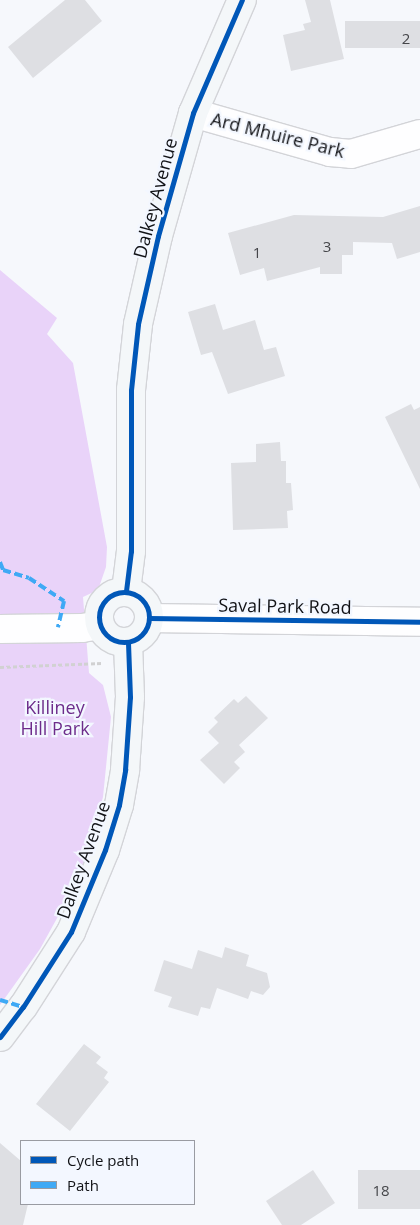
<!DOCTYPE html>
<style>
body{margin:0}
#map{position:relative;width:420px;height:1225px;overflow:hidden;background:#f6f8fc;font-family:"Open Sans",sans-serif}
div>[style]{position:absolute}
.green>*{inset:0;background:#e9d3f9}
.building>*{inset:0;background:#dedfe3;transform-origin:0 0}
.path>*{height:3px;margin-top:-1.5px;transform-origin:0;background:repeating-linear-gradient(90deg,#d1d1d2 0 4px,transparent 0 6.5px)}
.roads{filter:drop-shadow(1px 0 #d3d4d8) drop-shadow(-1px 0 #d3d4d8) drop-shadow(0 1px #d3d4d8) drop-shadow(0 -1px #d3d4d8)}
.street>*{height:28px;margin:-14px;padding:0 14px;transform-origin:14px;border-radius:14px;background:#fefeff}
.secondary>*{height:28px;margin:-14px;padding:0 14px;transform-origin:14px;border-radius:14px;background:#f4f7f9}
.secondary>.ring{margin:-14px;padding:0;box-sizing:content-box;background:none;border:28px solid #f4f7f9;border-radius:50%}
.quiet>*{height:4px;margin-top:-2px;transform-origin:0;background:repeating-linear-gradient(90deg,#3fa9f5 0 8px,transparent 0 12px)}
.cycleway>*{height:5px;margin:-2.5px;padding:0 2.5px;transform-origin:2.5px;border-radius:2.5px;background:#0057b8}
.cycleway>.ring{margin:-2.5px;padding:0;box-sizing:content-box;background:none;border:5px solid #0057b8;border-radius:50%}
span{translate:-50% -50%;white-space:nowrap;text-align:center;line-height:1.15;-webkit-text-stroke:4.5px #f3f7ff;paint-order:stroke}
.number-label{font-size:15px;color:#45464a}
.number-label span{-webkit-text-stroke-width:0}
.street-label{font-size:18px;color:#111216}
.park-label{font-size:18px;color:#6d2c8b}
.legend{position:absolute;left:20px;top:1140px;width:175px;height:65px;box-sizing:border-box;background:#f3f7ff;border:1px solid #999ba2;margin:0;padding:6px 9px;list-style:none;font-size:15px;color:#111216}
.legend li{display:flex;align-items:center;gap:10px;height:25px}
.legend b{width:25px;border:1px solid #999ba2}
</style>
<div id="map">
<div class="green">
<div style="clip-path:polygon(0 270px,57px 318px,47px 334px,73px 363px,107px 547px,106px 567px,98px 590px,83px 597px,89px 673px,103px 685px,111px 717px,103px 797px,82px 873px,40px 949px,0 1005px)"></div>
</div>
<div class="building">
<div style="clip-path:polygon(65px 0,85px 0,102px 21px,33px 78px,8px 47px)"></div>
<div style="clip-path:polygon(305px 0,330px 0,344px 59px,291px 71px,283px 35px,305px 30px,303px 24px,311px 22px)"></div>
<div style="left:420px;top:21px;width:27px;height:75px;rotate:90deg"></div>
<div style="clip-path:polygon(420px 206px,420px 252px,397px 259px,392px 243px,353px 242px,353px 255px,342px 255px,342px 274px,320px 274px,320px 267px,267px 281px,264px 268px,240px 275px,228px 233px,294px 215px,383px 217px)"></div>
<div style="clip-path:polygon(215px 304px,223px 330px,255px 320px,264px 350px,276px 347px,285px 376px,228px 394px,212px 352px,201px 355px,188px 312px)"></div>
<div style="clip-path:polygon(411px 404px,414px 410px,420px 407px,420px 489px,385px 417px)"></div>
<div style="clip-path:polygon(280px 442px,281px 461px,286px 461px,286px 483px,291px 483px,293px 510px,287px 511px,288px 528px,233px 530px,231px 463px,256px 462px,256px 444px)"></div>
<div style="clip-path:polygon(246px 696px,268px 718px,239px 745px,245px 752px,234px 762px,240px 768px,224px 784px,200px 760px,219px 743px,208px 732px,218px 722px,214px 718px,234px 699px,238px 703px)"></div>
<div style="clip-path:polygon(225px 947px,249px 955px,246px 966px,267px 973px,270px 987px,263px 995px,251px 991px,248px 999px,217px 988px,210px 1009px,201px 1007px,198px 1016px,168px 1007px,172px 997px,154px 991px,164px 960px,192px 969px,198px 950px,222px 958px)"></div>
<div style="clip-path:polygon(84px 1044px,101px 1057px,96px 1063px,108px 1072px,104px 1078px,109px 1082px,70px 1131px,36px 1104px)"></div>
<div style="clip-path:polygon(0 1143px,21px 1161px,21px 1204px,28px 1204px,23px 1225px,0 1225px)"></div>
<div style="clip-path:polygon(313px 1170px,335px 1203px,301px 1225px,282px 1225px,266px 1201px)"></div>
<div style="left:420px;top:1170px;width:39px;height:62px;rotate:90deg"></div>
</div>
<div class="path">
<div style="left:0;top:667px;width:102px;rotate:-2.2deg"></div>
</div>
<div class="roads">
<div class="street">
<div style="left:193px;top:113px;width:142px;rotate:15.9deg"></div>
<div style="left:330px;top:152px;width:21px;rotate:5deg"></div>
<div style="left:351px;top:154px;width:72px;rotate:-16.2deg"></div>
<div style="left:149px;top:618px;width:271px;rotate:0.8deg"></div>
<div style="left:0;top:629px;width:82px;rotate:-0.7deg"></div>
<div style="left:82px;top:628px;width:18px;rotate:-9deg"></div>
</div>
<div class="secondary">
<div style="left:126px;top:591px;width:40px;rotate:-82.9deg"></div>
<div style="left:131px;top:551px;width:161px;rotate:-90deg"></div>
<div style="left:131px;top:390px;width:66px;rotate:-83.9deg"></div>
<div style="left:138px;top:324px;width:90px;rotate:-77.2deg"></div>
<div style="left:158px;top:236px;width:128px;rotate:-74.1deg"></div>
<div style="left:193px;top:113px;width:123px;rotate:-66.6deg"></div>
<div class="ring" style="left:99px;top:592px;width:22px;height:22px"></div>
<div style="left:0;top:1037px;width:38px;rotate:-53deg"></div>
<div style="left:23px;top:1007px;width:89px;rotate:-57.4deg"></div>
<div style="left:71px;top:932px;width:89px;rotate:-67.5deg"></div>
<div style="left:105px;top:850px;width:47px;rotate:-72.7deg"></div>
<div style="left:119px;top:805px;width:36px;rotate:-80deg"></div>
<div style="left:125px;top:770px;width:73px;rotate:-86.1deg"></div>
<div style="left:130px;top:697px;width:55px;rotate:-92.1deg"></div>
</div>
</div>
<div class="quiet">
<div style="left:0;top:562px;width:9px;rotate:69deg"></div>
<div style="left:3px;top:570px;width:27px;rotate:17deg"></div>
<div style="left:29px;top:578px;width:42px;rotate:33.3deg"></div>
<div style="left:64px;top:601px;width:27px;rotate:103deg"></div>
<div style="left:0;top:1000px;width:24px;rotate:17deg"></div>
</div>
<div class="cycleway">
<div style="left:126px;top:591px;width:40px;rotate:-82.9deg"></div>
<div style="left:131px;top:551px;width:161px;rotate:-90deg"></div>
<div style="left:131px;top:390px;width:66px;rotate:-83.9deg"></div>
<div style="left:138px;top:324px;width:90px;rotate:-77.2deg"></div>
<div style="left:158px;top:236px;width:128px;rotate:-74.1deg"></div>
<div style="left:193px;top:113px;width:123px;rotate:-66.6deg"></div>
<div class="ring" style="left:99px;top:592px;width:45px;height:45px"></div>
<div style="left:149px;top:618px;width:271px;rotate:0.8deg"></div>
<div style="left:0;top:1037px;width:38px;rotate:-53deg"></div>
<div style="left:23px;top:1007px;width:89px;rotate:-57.4deg"></div>
<div style="left:71px;top:932px;width:89px;rotate:-67.5deg"></div>
<div style="left:105px;top:850px;width:47px;rotate:-72.7deg"></div>
<div style="left:119px;top:805px;width:36px;rotate:-80deg"></div>
<div style="left:125px;top:770px;width:73px;rotate:-86.1deg"></div>
<div style="left:130px;top:697px;width:55px;rotate:-92.1deg"></div>
</div>
<div class="number-label">
<span style="left:406px;top:39px">2</span>
<span style="left:327px;top:247px">3</span>
<span style="left:257px;top:253px">1</span>
<span style="left:381px;top:1191px">18</span>
</div>
<div class="street-label">
<span style="left:278px;top:135px;rotate:14deg">Ard Mhuire Park</span>
<span style="left:155px;top:198px;rotate:-75deg">Dalkey Avenue</span>
<span style="left:285px;top:606px;rotate:1deg">Saval Park Road</span>
<span style="left:83px;top:860px;rotate:-70deg">Dalkey Avenue</span>
</div>
<div class="park-label">
<span style="left:55px;top:718px">Killiney<br>Hill Park</span>
</div>
<ul class="legend">
<li><b style="height:6px;background:#0057b8"></b>Cycle path</li>
<li><b style="height:6px;background:#3fa9f5"></b>Path</li>
</ul>
</div>
